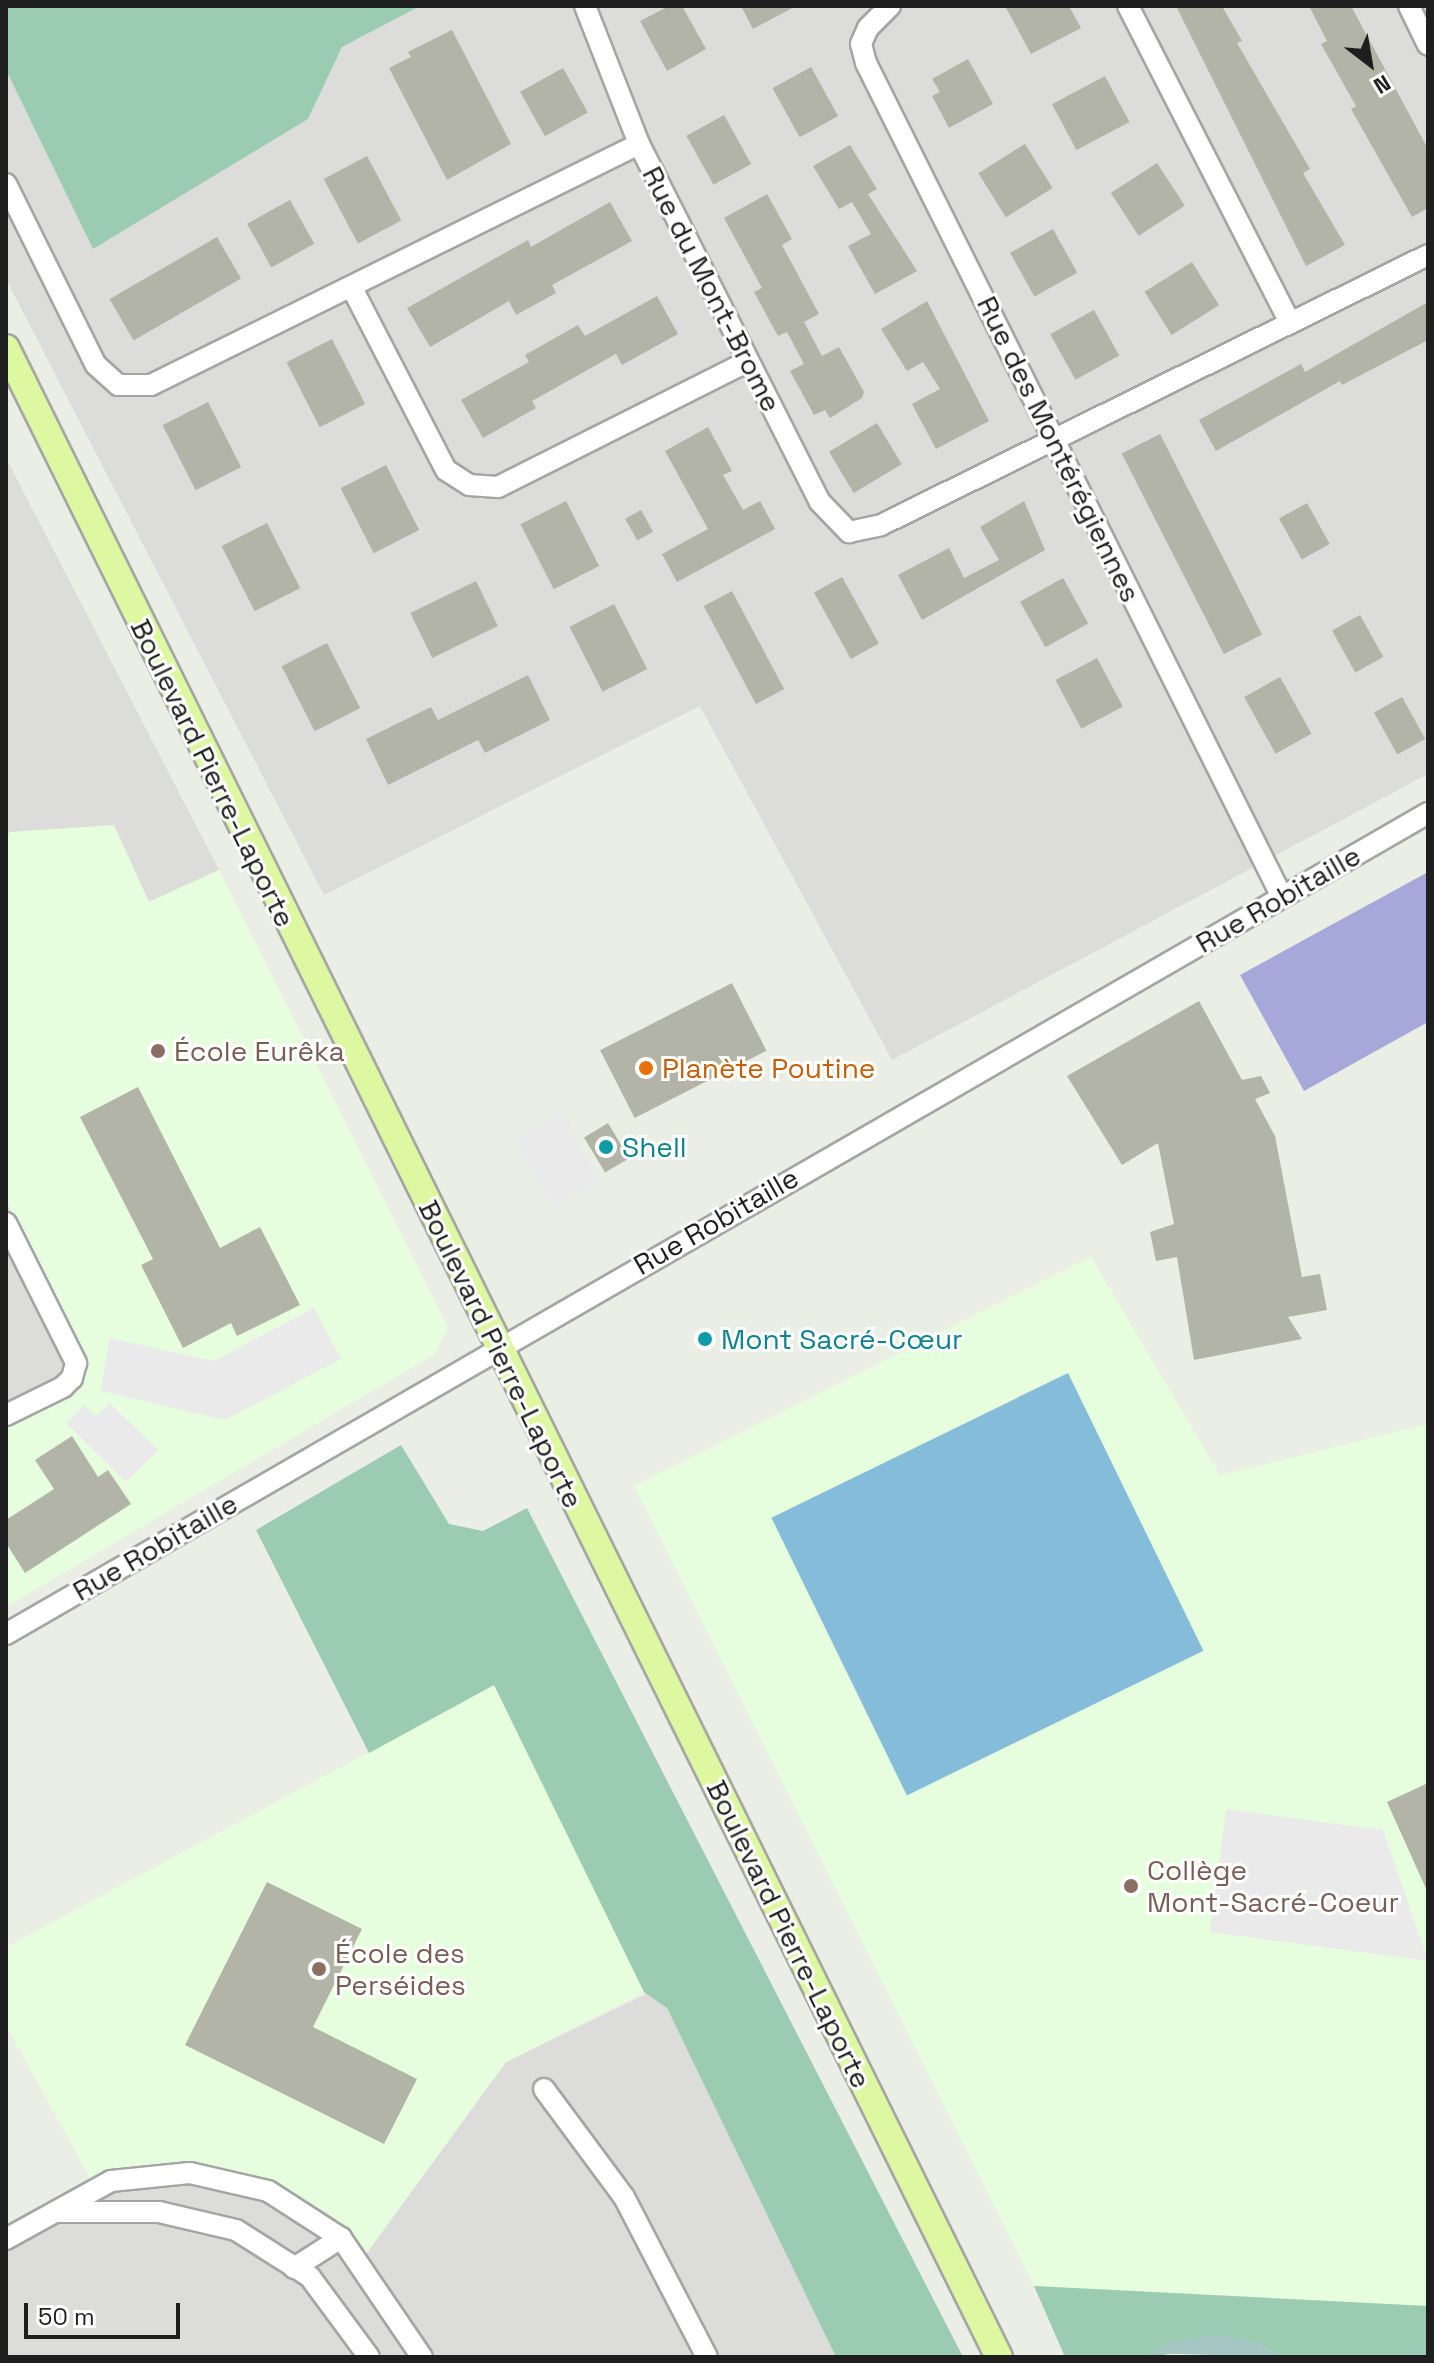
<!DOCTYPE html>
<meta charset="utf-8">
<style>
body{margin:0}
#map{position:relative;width:1434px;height:2363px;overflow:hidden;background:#eaeee4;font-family:"Space Grotesk",sans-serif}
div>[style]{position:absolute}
.residential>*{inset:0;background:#dcdcdb}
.education>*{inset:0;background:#e6fede}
.forest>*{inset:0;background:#9bccb1}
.cemetery>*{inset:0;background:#a6c6c3}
.pitch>*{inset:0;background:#85bcda;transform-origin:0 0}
.parking>*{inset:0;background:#eaeaea;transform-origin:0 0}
.water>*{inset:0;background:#a6a8da}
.building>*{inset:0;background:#b2b4a7;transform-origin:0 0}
.roads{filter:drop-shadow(2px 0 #a5a5a5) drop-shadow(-2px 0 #a5a5a5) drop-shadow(0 2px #a5a5a5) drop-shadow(0 -2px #a5a5a5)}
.minor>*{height:20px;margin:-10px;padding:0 10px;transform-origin:10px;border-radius:10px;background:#fff}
.major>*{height:26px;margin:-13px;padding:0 13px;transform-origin:13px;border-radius:13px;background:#ddf8a0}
.dots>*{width:22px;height:22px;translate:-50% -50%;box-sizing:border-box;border:4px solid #fff;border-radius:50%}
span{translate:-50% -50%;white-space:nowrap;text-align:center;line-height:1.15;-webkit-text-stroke:6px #fff;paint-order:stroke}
.street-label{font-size:28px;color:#1e1e1e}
.education-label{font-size:28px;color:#785e54}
.left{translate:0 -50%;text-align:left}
.food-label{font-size:28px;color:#c56008}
.culture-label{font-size:28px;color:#0d838f}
.frame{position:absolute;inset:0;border:8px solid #1e1e1e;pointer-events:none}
.north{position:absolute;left:1330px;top:24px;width:80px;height:80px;-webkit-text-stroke:6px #fff;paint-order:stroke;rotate:149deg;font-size:22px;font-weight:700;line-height:32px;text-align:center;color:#1e1e1e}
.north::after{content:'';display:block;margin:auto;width:28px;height:36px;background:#1e1e1e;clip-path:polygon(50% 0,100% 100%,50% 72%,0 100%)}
.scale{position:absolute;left:24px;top:2303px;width:156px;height:36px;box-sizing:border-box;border:4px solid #1e1e1e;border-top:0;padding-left:10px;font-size:24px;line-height:28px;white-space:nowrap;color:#1e1e1e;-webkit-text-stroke:6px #fff;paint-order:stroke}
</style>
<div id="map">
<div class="residential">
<div style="clip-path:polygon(420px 6px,1428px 6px,1428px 774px,892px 1060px,700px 706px,324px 895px,6px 279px,6px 70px,93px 249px,308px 119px,342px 47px)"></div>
<div style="clip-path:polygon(6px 458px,219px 870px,149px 902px,6px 847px)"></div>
<div style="clip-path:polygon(6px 1201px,83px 1356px,85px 1378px,6px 1421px)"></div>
<div style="clip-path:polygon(657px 1989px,842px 2357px,6px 2357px,6px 2225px,113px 2174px,159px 2166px,209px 2170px,266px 2181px,315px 2210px,366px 2254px,506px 2062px)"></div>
</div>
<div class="education">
<div style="clip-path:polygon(114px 825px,149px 902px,219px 870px,448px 1327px,435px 1354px,6px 1607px,6px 1421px,85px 1378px,83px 1355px,6px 1201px,6px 847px,9px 832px)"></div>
<div style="clip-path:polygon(1091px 1257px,1220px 1475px,1428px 1424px,1428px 2306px,1034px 2286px,634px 1486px)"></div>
<div style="clip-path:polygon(494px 1685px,644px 1992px,506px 2062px,366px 2254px,315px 2210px,266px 2181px,159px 2166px,90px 2178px,6px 2025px,6px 1947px)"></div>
</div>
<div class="forest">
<div style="clip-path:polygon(6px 6px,420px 6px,342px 47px,308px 119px,93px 249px,6px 70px)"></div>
<div style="clip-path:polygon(401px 1445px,449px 1524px,483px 1531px,527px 1508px,963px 2357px,836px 2357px,667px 2008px,644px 1992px,494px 1685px,369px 1753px,256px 1530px)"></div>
<div style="clip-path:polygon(1034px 2286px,1428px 2306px,1428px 2357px,1282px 2357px,1253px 2341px,1150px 2357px,1065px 2357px)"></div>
</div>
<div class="cemetery">
<div style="clip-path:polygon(1214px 2335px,1253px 2341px,1282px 2357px,1148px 2353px,1176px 2341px)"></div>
</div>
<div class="pitch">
<div style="left:1068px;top:1373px;width:309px;height:330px;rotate:64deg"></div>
</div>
<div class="parking">
<div style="left:562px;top:1112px;width:79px;height:55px;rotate:61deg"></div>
<div style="clip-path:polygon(314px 1308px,341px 1359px,225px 1420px,101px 1391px,109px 1338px,214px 1361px)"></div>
<div style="clip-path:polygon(110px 1403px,158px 1450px,126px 1482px,66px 1423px,84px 1405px,96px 1417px)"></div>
<div style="clip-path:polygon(1226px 1809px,1383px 1830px,1428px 1961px,1210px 1932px)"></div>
</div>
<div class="water">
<div style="clip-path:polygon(1428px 872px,1428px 1022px,1304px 1091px,1240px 975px)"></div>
</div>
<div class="building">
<div style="clip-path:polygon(669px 6px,682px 6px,706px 49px,667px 71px,640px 21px)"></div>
<div style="clip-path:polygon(741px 6px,796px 6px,753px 29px)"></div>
<div style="clip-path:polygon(1005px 6px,1069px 6px,1081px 28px,1031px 54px)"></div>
<div style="clip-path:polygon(1176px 6px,1222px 6px,1242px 41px,1237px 43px,1310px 169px,1303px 173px,1345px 245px,1306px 266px)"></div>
<div style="clip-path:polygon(1309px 6px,1351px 6px,1428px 149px,1428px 208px,1412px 217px,1351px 109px,1356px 106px,1321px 44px,1327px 41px)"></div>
<div style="clip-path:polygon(452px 30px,511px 144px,447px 180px,389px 68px,411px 57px,408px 52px)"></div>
<div style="clip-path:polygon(968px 59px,993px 104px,949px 128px,932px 96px,940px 92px,932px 79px)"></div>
<div style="left:811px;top:67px;width:56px;height:44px;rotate:61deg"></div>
<div style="left:563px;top:68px;width:51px;height:49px;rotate:61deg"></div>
<div style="left:1105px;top:76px;width:52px;height:60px;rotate:62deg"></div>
<div style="left:724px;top:115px;width:56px;height:43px;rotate:61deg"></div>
<div style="left:1025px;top:144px;width:52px;height:55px;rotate:58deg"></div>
<div style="clip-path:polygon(850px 145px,877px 189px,868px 194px,917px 271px,875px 294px,848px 246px,871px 234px,852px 202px,839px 209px,813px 166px)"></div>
<div style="left:367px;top:156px;width:73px;height:49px;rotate:62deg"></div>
<div style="left:1157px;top:163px;width:51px;height:55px;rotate:57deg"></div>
<div style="clip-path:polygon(767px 194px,792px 239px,782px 245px,819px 314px,804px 322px,822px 356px,839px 347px,864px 392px,862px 398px,830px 418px,825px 410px,814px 415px,790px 371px,804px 364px,787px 332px,778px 336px,754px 292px,762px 288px,724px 218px)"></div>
<div style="left:290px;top:200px;width:50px;height:49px;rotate:61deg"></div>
<div style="clip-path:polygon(610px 202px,632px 241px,552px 285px,556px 293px,516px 315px,509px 301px,430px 347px,407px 308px,528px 240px,531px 247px)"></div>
<div style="left:1053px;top:229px;width:50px;height:49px;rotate:61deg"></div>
<div style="left:217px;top:237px;width:48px;height:124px;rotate:60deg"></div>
<div style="left:1192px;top:262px;width:51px;height:56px;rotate:58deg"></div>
<div style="clip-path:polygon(657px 296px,678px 334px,622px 365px,616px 354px,532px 401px,536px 408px,483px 438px,461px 400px,529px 362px,525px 355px,578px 325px,585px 336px)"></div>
<div style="clip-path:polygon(927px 301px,989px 421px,936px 449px,912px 404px,940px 389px,923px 362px,907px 371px,881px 329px)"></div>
<div style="clip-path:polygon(1428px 302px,1428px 340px,1342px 385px,1340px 381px,1216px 451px,1199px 420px,1301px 364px,1305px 372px)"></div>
<div style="left:1094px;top:310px;width:52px;height:50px;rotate:61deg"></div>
<div style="left:332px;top:339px;width:73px;height:51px;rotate:63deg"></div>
<div style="left:208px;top:402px;width:73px;height:51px;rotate:63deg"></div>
<div style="left:877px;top:423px;width:48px;height:56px;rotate:59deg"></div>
<div style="clip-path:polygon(708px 427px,732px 471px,723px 475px,743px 510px,760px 501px,775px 529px,677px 582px,662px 554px,708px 529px,665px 451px)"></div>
<div style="left:1160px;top:434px;width:225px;height:43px;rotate:63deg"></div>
<div style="left:386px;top:465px;width:73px;height:51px;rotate:63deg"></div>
<div style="left:566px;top:501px;width:73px;height:51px;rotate:63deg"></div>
<div style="clip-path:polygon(1024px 501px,1045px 550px,922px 620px,898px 575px,949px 548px,964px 578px,999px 560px,980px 527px)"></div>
<div style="left:1307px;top:503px;width:47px;height:32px;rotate:61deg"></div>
<div style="left:641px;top:510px;width:25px;height:18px;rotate:61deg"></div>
<div style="left:267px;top:523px;width:73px;height:51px;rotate:63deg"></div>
<div style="left:842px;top:577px;width:76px;height:32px;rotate:61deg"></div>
<div style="left:1063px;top:578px;width:52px;height:49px;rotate:61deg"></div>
<div style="left:476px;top:581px;width:50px;height:73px;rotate:64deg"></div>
<div style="left:732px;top:591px;width:111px;height:32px;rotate:62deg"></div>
<div style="left:614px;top:604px;width:73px;height:50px;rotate:63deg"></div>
<div style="left:1360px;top:615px;width:48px;height:32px;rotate:61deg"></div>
<div style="left:327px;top:643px;width:73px;height:51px;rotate:63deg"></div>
<div style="left:1097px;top:658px;width:55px;height:47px;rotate:62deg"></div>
<div style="clip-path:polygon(528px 675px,550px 720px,485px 753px,478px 740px,388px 785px,366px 739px,431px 707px,438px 720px)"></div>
<div style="left:1280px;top:677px;width:65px;height:41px;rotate:61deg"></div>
<div style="left:1402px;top:697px;width:48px;height:32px;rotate:61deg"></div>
<div style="left:732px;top:983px;width:76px;height:148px;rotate:63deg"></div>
<div style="clip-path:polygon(1199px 1001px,1242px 1080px,1261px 1076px,1270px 1093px,1255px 1099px,1275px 1136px,1302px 1277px,1320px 1274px,1327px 1310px,1288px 1317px,1302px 1339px,1194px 1360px,1177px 1257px,1156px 1261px,1150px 1232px,1174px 1224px,1158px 1143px,1122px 1165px,1067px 1076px)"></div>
<div style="clip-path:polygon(138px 1087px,220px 1248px,260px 1227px,300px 1305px,237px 1336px,231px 1323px,183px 1348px,141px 1265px,153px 1259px,80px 1117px)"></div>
<div style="left:608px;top:1123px;width:41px;height:28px;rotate:59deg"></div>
<div style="clip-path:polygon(72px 1436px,98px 1477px,108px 1470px,131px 1504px,25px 1573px,6px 1543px,6px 1520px,54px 1489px,35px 1460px)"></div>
<div style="clip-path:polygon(1428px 1783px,1428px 1893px,1387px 1802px)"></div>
<div style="clip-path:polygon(267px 1882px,362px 1929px,313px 2027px,417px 2079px,384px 2144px,185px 2045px)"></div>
</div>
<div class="roads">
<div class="minor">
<div style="left:585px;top:6px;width:148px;rotate:68.6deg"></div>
<div style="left:890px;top:6px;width:31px;rotate:135deg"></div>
<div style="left:868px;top:28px;width:17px;rotate:114deg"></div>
<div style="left:861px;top:44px;width:20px;rotate:75deg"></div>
<div style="left:866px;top:63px;width:932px;rotate:63.49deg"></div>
<div style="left:1128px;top:6px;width:356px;rotate:62.9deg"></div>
<div style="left:1409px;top:6px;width:43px;rotate:64deg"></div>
<div style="left:6px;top:184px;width:202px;rotate:63.6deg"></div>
<div style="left:96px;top:365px;width:30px;rotate:42deg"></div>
<div style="left:118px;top:385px;width:33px"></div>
<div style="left:151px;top:385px;width:544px;rotate:-26.28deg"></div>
<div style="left:639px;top:144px;width:401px;rotate:63.2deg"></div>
<div style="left:820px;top:502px;width:42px;rotate:46deg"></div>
<div style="left:849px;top:532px;width:33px;rotate:-12deg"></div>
<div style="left:881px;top:525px;width:610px;rotate:-26.27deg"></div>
<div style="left:352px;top:288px;width:205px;rotate:62.7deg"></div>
<div style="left:446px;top:470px;width:27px;rotate:33deg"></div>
<div style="left:469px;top:485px;width:29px;rotate:4deg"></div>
<div style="left:498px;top:487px;width:278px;rotate:-26.7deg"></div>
<div style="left:6px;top:1223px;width:157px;rotate:63.4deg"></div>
<div style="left:76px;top:1363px;width:16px;rotate:105deg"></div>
<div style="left:72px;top:1378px;width:13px;rotate:135deg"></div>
<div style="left:63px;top:1387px;width:64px;rotate:153.8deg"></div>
<div style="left:6px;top:1634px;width:1642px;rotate:-30deg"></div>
<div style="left:544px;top:2089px;width:134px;rotate:53.5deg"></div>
<div style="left:624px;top:2197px;width:180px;rotate:62.6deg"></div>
<div style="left:59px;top:2212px;width:100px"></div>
<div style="left:159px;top:2212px;width:79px;rotate:13.2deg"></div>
<div style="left:236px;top:2230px;width:88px;rotate:32.4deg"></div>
<div style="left:310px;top:2277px;width:99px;rotate:53.6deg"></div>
<div style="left:6px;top:2239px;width:120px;rotate:-28.9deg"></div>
<div style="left:111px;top:2181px;width:79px;rotate:-5.8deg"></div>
<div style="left:190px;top:2173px;width:80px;rotate:13deg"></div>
<div style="left:268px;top:2191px;width:87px;rotate:32.8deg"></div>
<div style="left:341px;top:2238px;width:144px;rotate:55.8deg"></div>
<div style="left:294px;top:2268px;width:56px;rotate:-32.6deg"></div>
</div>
<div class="major">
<div style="left:6px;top:348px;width:2241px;rotate:63.7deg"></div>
</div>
</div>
<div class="dots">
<div style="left:158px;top:1051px;background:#8d6e63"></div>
<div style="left:646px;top:1068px;background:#e8710a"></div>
<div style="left:606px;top:1147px;background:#0f9aa8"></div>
<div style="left:705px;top:1339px;background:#0f9aa8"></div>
<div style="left:1131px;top:1886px;background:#8d6e63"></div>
<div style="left:319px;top:1969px;background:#8d6e63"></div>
</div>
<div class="street-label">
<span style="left:712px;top:289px;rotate:63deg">Rue du Mont-Brome</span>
<span style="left:1059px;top:449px;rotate:64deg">Rue des Montérégiennes</span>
<span style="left:213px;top:773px;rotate:64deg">Boulevard Pierre-Laporte</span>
<span style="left:1278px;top:899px;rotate:-30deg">Rue Robitaille</span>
<span style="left:716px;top:1221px;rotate:-30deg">Rue Robitaille</span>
<span style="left:501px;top:1354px;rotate:64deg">Boulevard Pierre-Laporte</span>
<span style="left:155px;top:1547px;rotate:-30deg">Rue Robitaille</span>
<span style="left:789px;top:1934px;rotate:64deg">Boulevard Pierre-Laporte</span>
</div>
<div class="education-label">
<span class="left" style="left:174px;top:1051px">École Eurêka</span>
<span class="left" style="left:1147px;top:1886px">Collège<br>Mont-Sacré-Coeur</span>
<span class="left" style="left:335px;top:1969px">École des<br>Perséides</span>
</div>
<div class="food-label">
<span class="left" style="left:662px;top:1068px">Planète Poutine</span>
</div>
<div class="culture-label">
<span class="left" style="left:622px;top:1147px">Shell</span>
<span class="left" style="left:721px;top:1339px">Mont Sacré-Cœur</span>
</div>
<div class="frame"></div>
<div class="north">N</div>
<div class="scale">50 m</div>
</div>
